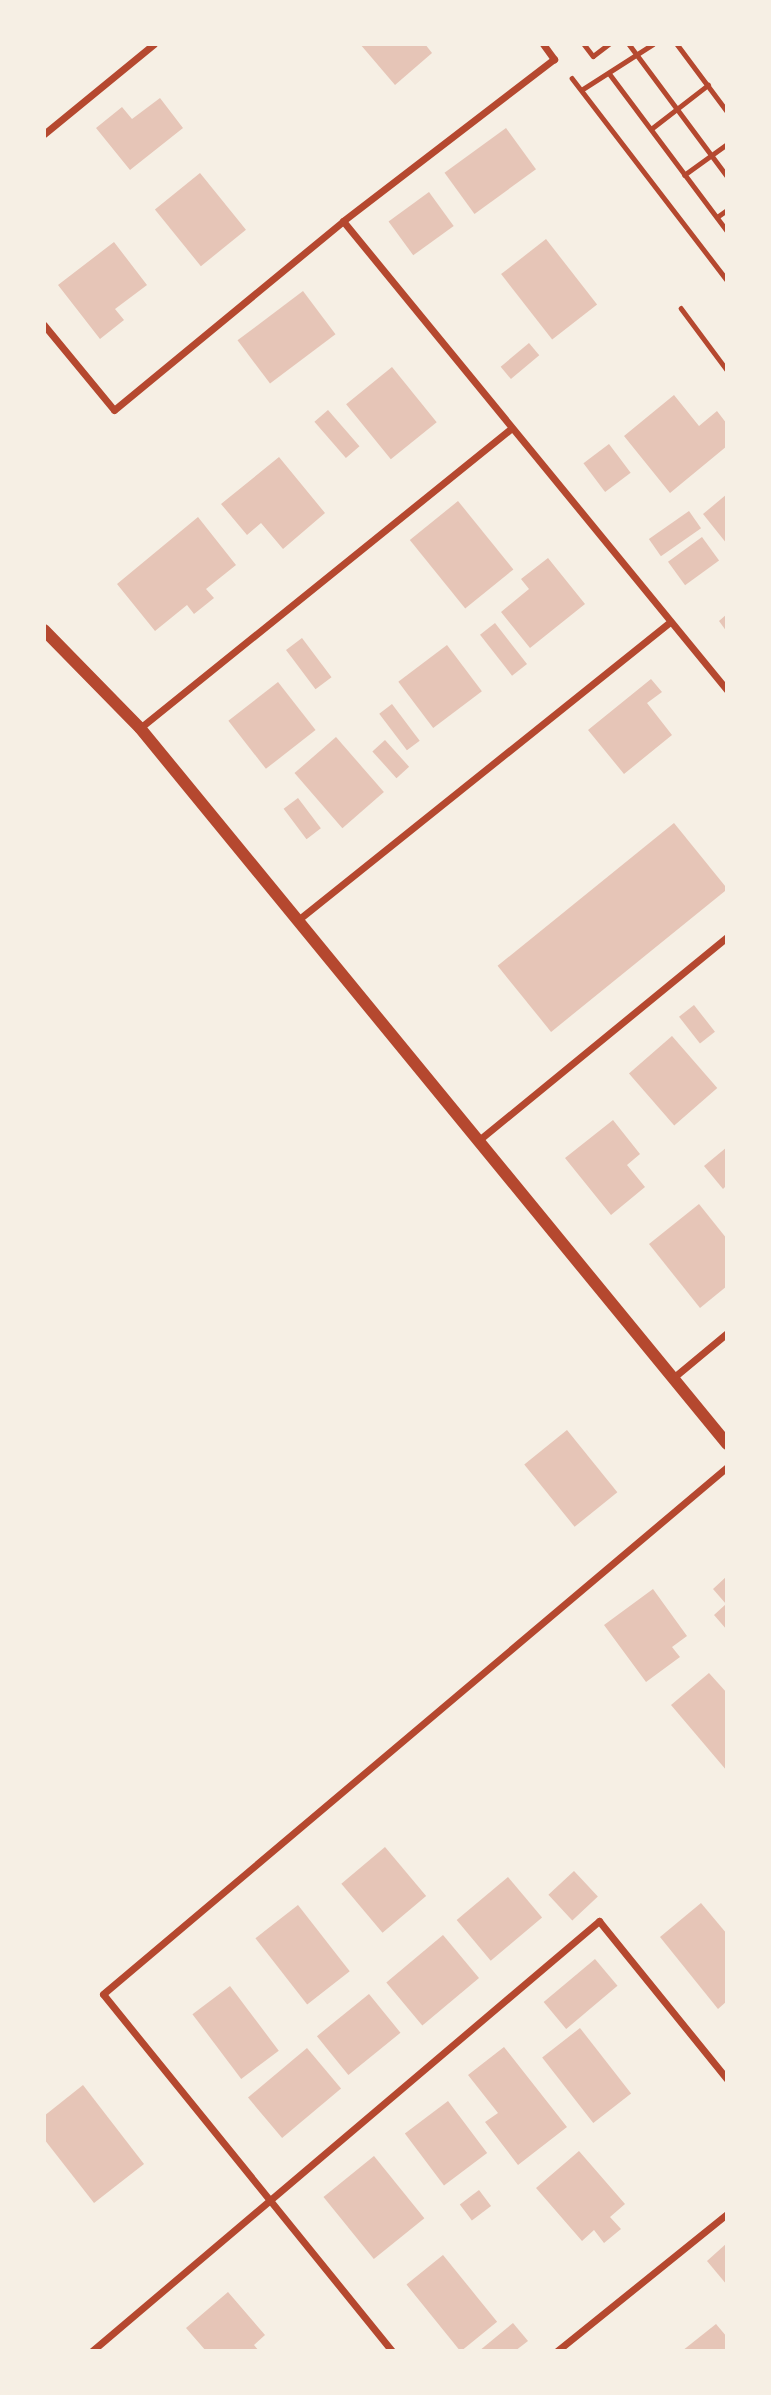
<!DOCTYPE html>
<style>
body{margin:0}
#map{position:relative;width:771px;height:2395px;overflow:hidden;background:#f6efe4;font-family:"IBM Plex Serif",serif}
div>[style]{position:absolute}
.building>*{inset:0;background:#e6c5b7;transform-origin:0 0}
.path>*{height:4.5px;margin:-2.25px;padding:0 2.25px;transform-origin:2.25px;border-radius:2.25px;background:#b5482f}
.minor>*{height:7px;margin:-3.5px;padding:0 3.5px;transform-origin:3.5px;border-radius:3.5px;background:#b5482f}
.tertiary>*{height:12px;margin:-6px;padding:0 6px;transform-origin:6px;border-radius:6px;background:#b5482f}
span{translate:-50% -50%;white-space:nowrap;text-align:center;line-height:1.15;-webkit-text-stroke:5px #f6efe4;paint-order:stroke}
.frame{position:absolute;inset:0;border:46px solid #f6efe4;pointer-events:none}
</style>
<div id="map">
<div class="building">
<div style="clip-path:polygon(360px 44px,425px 44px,432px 53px,395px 85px)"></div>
<div style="clip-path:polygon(160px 98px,183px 128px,130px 170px,96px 128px,122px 107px,132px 119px)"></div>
<div style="left:506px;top:128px;width:51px;height:76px;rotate:54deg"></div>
<div style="left:200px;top:173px;width:73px;height:58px;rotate:51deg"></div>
<div style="left:429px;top:192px;width:42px;height:50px;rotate:54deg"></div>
<div style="left:546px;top:239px;width:83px;height:57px;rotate:52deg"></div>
<div style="clip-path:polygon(114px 242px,147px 285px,115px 309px,124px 320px,100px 339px,58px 285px)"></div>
<div style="left:303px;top:291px;width:54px;height:82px;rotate:53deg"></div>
<div style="left:529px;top:343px;width:16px;height:37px;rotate:50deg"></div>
<div style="left:392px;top:367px;width:71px;height:59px;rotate:51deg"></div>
<div style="clip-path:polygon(674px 395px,699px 426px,717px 411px,727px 424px,727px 446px,670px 493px,624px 436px)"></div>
<div style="left:328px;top:410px;width:48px;height:18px;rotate:49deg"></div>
<div style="left:609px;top:444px;width:36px;height:32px;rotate:53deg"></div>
<div style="clip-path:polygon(279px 457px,325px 513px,283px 549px,261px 523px,247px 535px,221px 504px)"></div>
<div style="clip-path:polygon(727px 494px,727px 544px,703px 514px)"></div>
<div style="left:458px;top:501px;width:88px;height:62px;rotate:51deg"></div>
<div style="left:689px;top:511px;width:21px;height:49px;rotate:55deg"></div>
<div style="clip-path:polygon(198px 517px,236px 565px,206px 589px,214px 598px,194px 614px,187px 605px,155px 631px,117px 584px)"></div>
<div style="left:702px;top:537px;width:29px;height:42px;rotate:54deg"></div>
<div style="clip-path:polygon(548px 558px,585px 604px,530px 648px,501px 612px,529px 589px,521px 579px)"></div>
<div style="clip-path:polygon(727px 614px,727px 632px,719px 621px)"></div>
<div style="left:495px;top:623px;width:52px;height:19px;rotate:52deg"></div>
<div style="left:302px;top:638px;width:49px;height:20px;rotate:53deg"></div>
<div style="left:447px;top:645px;width:58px;height:61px;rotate:53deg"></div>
<div style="clip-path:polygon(651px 679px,662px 692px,647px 703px,672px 735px,624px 774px,588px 730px)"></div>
<div style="left:278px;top:682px;width:61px;height:63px;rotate:52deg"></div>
<div style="left:392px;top:704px;width:46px;height:16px;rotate:53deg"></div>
<div style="left:336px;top:737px;width:73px;height:55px;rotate:49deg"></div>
<div style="left:385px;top:740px;width:36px;height:17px;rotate:48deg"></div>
<div style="left:298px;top:798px;width:38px;height:18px;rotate:53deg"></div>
<div style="left:674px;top:823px;width:85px;height:227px;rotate:51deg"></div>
<div style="left:694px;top:1005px;width:34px;height:19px;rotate:52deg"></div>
<div style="left:672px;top:1036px;width:69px;height:57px;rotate:49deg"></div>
<div style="clip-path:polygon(613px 1120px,640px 1154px,627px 1165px,645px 1187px,611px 1215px,565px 1158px)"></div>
<div style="clip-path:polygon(727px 1147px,727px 1185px,723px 1189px,704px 1166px)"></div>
<div style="clip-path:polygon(699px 1204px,727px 1239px,727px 1286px,700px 1308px,649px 1244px)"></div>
<div style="left:567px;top:1430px;width:80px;height:55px;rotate:51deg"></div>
<div style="clip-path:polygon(727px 1576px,727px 1630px,714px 1615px,726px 1604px,713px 1589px)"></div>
<div style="clip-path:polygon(653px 1589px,687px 1636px,672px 1647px,680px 1657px,646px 1682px,604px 1625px)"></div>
<div style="clip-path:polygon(709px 1673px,727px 1693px,727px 1771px,671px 1705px)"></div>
<div style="left:385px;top:1847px;width:64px;height:57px;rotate:50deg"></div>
<div style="left:574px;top:1871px;width:35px;height:35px;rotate:47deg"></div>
<div style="left:508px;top:1877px;width:53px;height:67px;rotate:50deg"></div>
<div style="clip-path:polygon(701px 1903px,727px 1934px,727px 2001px,718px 2009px,660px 1937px)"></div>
<div style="left:298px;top:1905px;width:84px;height:54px;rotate:52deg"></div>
<div style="left:443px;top:1935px;width:56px;height:74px;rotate:50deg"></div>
<div style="left:595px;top:1959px;width:35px;height:67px;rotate:50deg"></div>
<div style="left:230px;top:1986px;width:81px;height:47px;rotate:53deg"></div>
<div style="left:369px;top:1994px;width:50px;height:67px;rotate:51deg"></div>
<div style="left:580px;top:2028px;width:83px;height:48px;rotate:52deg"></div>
<div style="clip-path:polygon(504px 2047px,567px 2127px,518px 2165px,485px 2122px,498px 2113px,468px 2075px)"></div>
<div style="left:307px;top:2048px;width:53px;height:77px;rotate:50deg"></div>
<div style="clip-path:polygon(83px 2085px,144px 2164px,94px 2203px,44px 2139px,44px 2116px)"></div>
<div style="left:448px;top:2101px;width:65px;height:54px;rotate:53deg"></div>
<div style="clip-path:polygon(579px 2151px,625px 2204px,610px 2217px,621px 2229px,604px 2243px,594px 2230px,582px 2241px,536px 2188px)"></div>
<div style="left:374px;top:2156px;width:80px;height:65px;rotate:51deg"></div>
<div style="left:479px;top:2190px;width:20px;height:24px;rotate:53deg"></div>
<div style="clip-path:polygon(727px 2243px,727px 2285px,707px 2261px)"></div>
<div style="left:443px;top:2255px;width:86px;height:47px;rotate:51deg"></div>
<div style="clip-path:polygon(228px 2292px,265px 2335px,254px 2345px,259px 2351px,206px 2351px,186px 2328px)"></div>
<div style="clip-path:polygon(513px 2323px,528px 2341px,515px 2351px,479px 2351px)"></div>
<div style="clip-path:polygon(716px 2324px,727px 2337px,727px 2351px,682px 2351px)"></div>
</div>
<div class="path">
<div style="left:584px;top:44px;width:15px;rotate:53deg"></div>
<div style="left:593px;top:56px;width:20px;rotate:-37deg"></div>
<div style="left:629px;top:44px;width:164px;rotate:53.4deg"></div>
<div style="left:677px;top:44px;width:84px;rotate:53.3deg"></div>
<div style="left:609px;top:73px;width:197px;rotate:53.2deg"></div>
<div style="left:572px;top:78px;width:255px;rotate:52.5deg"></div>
<div style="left:583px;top:89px;width:83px;rotate:-32.7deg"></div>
<div style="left:651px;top:129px;width:72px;rotate:-37.7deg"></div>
<div style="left:684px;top:175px;width:53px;rotate:-35.8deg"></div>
<div style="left:717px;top:217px;width:12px;rotate:-35deg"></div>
<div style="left:681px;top:308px;width:77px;rotate:53.4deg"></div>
</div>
<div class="minor">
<div style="left:543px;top:44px;width:19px;rotate:54deg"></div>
<div style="left:554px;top:59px;width:266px;rotate:142.5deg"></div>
<div style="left:343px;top:221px;width:606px;rotate:50.69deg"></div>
<div style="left:44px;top:134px;width:142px;rotate:-39.3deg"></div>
<div style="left:44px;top:325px;width:110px;rotate:50.5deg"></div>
<div style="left:114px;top:410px;width:297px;rotate:-39.5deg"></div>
<div style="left:140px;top:728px;width:476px;rotate:-38.9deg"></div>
<div style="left:298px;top:920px;width:477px;rotate:-38.7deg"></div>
<div style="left:479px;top:1140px;width:320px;rotate:-39.3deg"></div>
<div style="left:673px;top:1378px;width:70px;rotate:-39.8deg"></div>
<div style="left:92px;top:2351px;width:665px;rotate:-40.3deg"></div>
<div style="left:599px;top:1921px;width:203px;rotate:51deg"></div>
<div style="left:392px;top:2351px;width:459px;rotate:-129deg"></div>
<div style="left:103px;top:1994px;width:817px;rotate:-40.18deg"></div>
<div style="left:557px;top:2351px;width:218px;rotate:-38.9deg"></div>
</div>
<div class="tertiary">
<div style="left:44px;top:630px;width:137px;rotate:45.6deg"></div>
<div style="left:140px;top:728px;width:926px;rotate:50.65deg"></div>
</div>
<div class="frame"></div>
</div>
